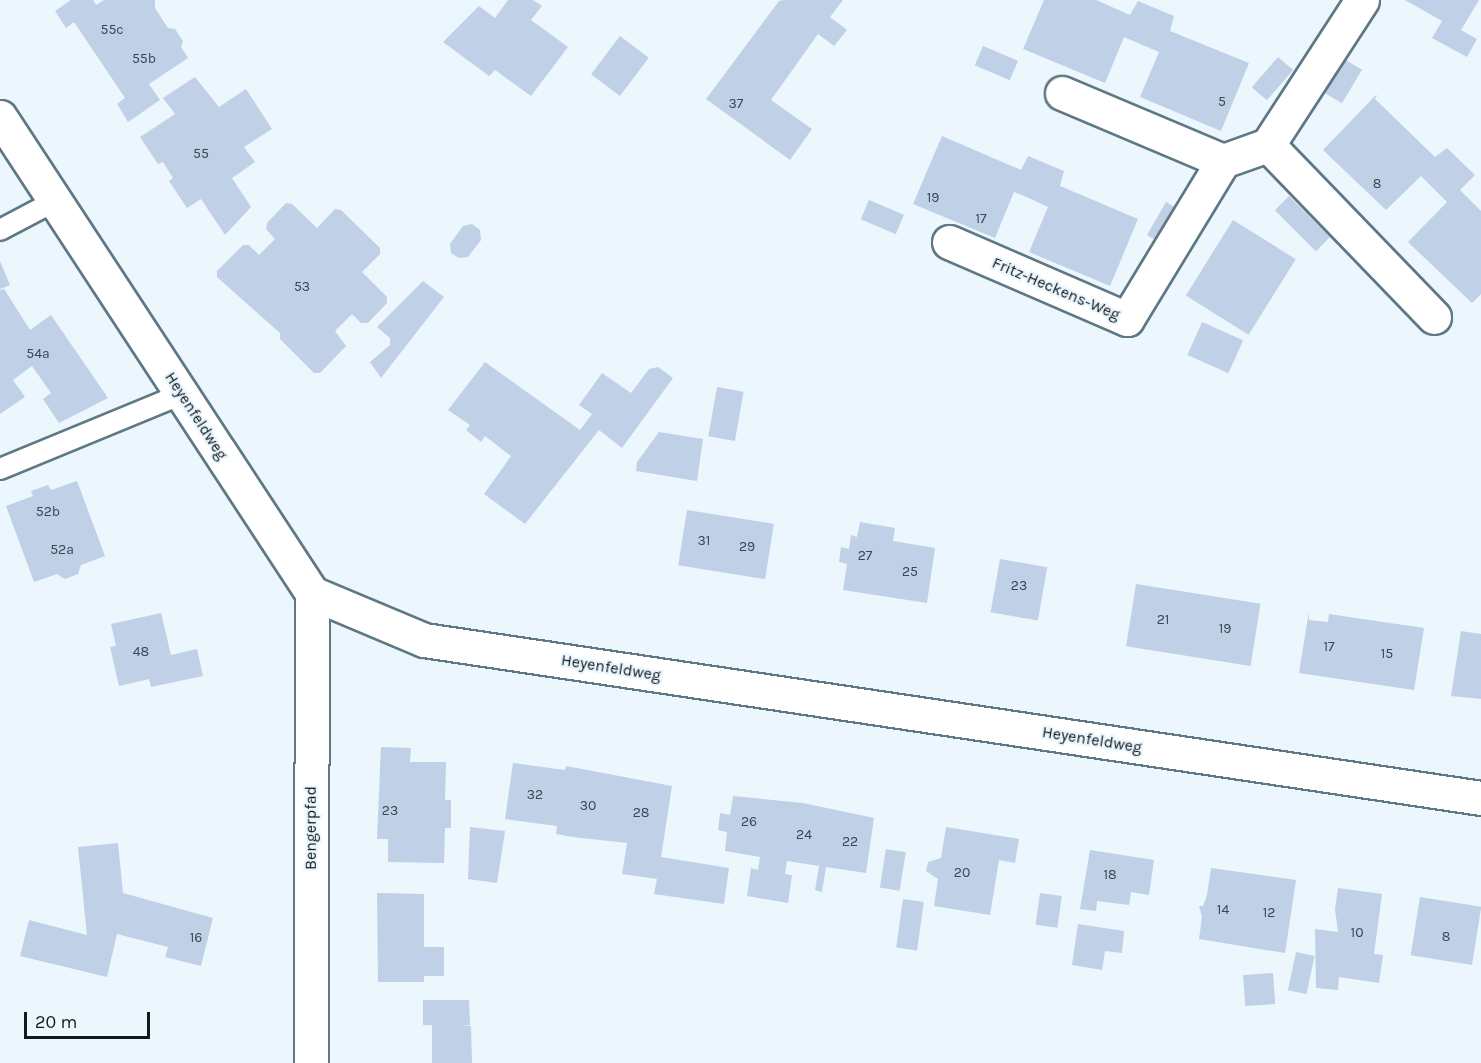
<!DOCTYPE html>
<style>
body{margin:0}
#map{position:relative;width:1481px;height:1063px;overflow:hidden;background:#ebf7fd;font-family:Karla,sans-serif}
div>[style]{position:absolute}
.building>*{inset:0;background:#bfd0e7;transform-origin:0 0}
.roads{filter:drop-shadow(2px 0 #5e7885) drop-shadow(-2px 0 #5e7885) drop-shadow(0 2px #5e7885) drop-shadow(0 -2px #5e7885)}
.lane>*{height:20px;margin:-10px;padding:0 10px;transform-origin:10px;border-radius:10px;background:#fff}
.street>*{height:33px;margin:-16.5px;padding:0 16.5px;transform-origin:16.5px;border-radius:16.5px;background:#fff}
span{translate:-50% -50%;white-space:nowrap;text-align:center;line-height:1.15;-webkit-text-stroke:4.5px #ebf7fd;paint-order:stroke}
.number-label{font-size:14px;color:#3b4851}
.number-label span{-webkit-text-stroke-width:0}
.street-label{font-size:16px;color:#0f1a1f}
.scale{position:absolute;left:24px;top:1012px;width:126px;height:27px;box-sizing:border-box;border:3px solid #0f1a1f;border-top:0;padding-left:8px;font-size:18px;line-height:21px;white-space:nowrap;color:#0f1a1f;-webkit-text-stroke:4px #ebf7fd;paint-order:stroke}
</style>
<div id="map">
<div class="building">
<div style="clip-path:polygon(71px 0,93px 0,96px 5px,104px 0,155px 0,155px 8px,168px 28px,175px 29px,183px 41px,181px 47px,188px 58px,149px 84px,160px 100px,128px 122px,117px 104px,125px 98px,111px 77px,74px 22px,66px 28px,55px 11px)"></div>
<div style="clip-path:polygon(508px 0,533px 0,542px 6px,531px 20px,568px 47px,531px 96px,495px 70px,489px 76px,443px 42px,479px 6px,495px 18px)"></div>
<div style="clip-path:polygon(784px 0,843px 0,830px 17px,847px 30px,834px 46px,818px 34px,771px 100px,812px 129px,790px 160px,706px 99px,779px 1px)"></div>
<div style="clip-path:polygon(1044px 0,1096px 0,1130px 15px,1138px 1px,1174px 16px,1170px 31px,1249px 63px,1221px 131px,1140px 97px,1159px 52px,1124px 37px,1105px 83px,1023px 49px)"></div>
<div style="clip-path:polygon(1405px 0,1479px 0,1461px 30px,1477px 39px,1467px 57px,1432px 38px,1442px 21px)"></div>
<div style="left:620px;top:36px;width:36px;height:48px;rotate:37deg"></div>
<div style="left:983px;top:46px;width:38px;height:21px;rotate:23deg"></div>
<div style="left:1278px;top:57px;width:20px;height:40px;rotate:41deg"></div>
<div style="left:1344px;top:59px;width:21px;height:39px;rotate:31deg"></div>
<div style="clip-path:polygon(195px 77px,219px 107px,246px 89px,272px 129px,244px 147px,255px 162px,232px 178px,251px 207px,225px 235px,201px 199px,187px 208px,169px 181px,173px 178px,163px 162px,158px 164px,140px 137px,175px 114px,163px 98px)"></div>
<div style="clip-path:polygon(1377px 94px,1375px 99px,1435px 157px,1447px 148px,1475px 175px,1460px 190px,1481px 211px,1481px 294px,1472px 303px,1408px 242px,1447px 202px,1421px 176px,1386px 210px,1323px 150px)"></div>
<div style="clip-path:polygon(942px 136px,1021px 170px,1028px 156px,1064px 171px,1060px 186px,1138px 219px,1110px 286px,1029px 252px,1048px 207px,1031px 199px,1014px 192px,995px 238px,913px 204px)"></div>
<div style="left:1289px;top:196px;width:58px;height:20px;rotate:45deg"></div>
<div style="left:869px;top:200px;width:38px;height:21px;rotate:23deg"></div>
<div style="left:1166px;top:202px;width:20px;height:38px;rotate:30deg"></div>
<div style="clip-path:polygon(286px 203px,292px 204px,317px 228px,335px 209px,341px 210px,380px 248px,380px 254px,362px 272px,387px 297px,387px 303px,368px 323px,361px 323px,352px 314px,335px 331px,346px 346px,320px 373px,314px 373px,280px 339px,280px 333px,217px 277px,217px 271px,243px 245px,249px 245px,259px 255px,275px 239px,266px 229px,267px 223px)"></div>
<div style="left:1233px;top:220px;width:74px;height:89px;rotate:32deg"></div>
<div style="clip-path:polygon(472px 224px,480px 230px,481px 240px,468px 257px,459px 258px,451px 253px,450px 244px,463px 226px)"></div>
<div style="clip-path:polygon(0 261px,10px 285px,0 289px)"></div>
<div style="clip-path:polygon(423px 281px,444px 297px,381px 378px,370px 362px,390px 345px,390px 338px,377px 327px)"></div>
<div style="clip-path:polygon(4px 289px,30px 330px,51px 315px,108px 398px,59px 423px,43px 399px,51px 393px,32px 366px,13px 380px,25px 397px,0 414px,0 290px)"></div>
<div style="left:1202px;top:322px;width:45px;height:36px;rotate:24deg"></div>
<div style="clip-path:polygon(485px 362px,580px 430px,592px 414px,579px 405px,602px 373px,631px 393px,649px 369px,658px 367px,673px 378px,622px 448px,599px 430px,525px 524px,484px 494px,511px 456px,485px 436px,481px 442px,466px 430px,470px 425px,448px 410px)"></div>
<div style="left:717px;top:387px;width:27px;height:50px;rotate:10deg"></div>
<div style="clip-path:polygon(659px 432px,703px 439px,697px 481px,636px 471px,637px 462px)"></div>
<div style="clip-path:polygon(77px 481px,105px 556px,81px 565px,78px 574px,65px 579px,57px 574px,34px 582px,6px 506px,33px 496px,31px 491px,48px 485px,51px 490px)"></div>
<div style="left:687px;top:510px;width:88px;height:56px;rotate:9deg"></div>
<div style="clip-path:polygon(860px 522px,895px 528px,893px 541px,935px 548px,927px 603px,843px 590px,847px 564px,839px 562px,841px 547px,849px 549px,851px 535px,857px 537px)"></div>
<div style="left:1000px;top:559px;width:48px;height:54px;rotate:10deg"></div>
<div style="left:1136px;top:584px;width:126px;height:63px;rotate:9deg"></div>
<div style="clip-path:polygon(1309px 611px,1309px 620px,1328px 622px,1329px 614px,1424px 628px,1414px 690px,1299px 673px)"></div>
<div style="clip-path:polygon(161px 613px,171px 655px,197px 649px,203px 676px,151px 687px,149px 679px,119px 686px,110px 647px,116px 646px,111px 624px)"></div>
<div style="clip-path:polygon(1461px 631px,1481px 634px,1481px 699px,1451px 696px)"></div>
<div style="clip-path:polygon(381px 747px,411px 748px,410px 762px,446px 762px,445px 800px,451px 800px,451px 828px,445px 828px,444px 863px,388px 862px,388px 839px,377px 839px)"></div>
<div style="clip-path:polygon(513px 763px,565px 770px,566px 766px,672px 786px,661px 857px,729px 868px,724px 904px,654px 894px,657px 879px,622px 874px,627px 843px,573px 837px,556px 834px,557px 826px,505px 819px)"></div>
<div style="clip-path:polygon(733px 796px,803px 803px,874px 818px,866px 873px,826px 867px,822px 892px,815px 890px,819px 866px,787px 861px,785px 874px,792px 875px,788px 903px,747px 896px,751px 868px,758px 870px,760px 857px,725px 851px,727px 832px,718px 830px,720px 813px,730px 815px)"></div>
<div style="clip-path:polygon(470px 827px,505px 831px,497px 883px,468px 879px)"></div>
<div style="clip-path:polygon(946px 827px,1019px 839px,1015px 863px,999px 860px,990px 915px,934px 906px,938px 879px,926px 871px,928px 862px,941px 858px)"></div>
<div style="clip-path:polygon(118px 843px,123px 893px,213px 918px,201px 966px,165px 957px,168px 947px,117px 934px,107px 977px,20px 956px,29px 920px,87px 935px,78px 847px)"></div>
<div style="left:886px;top:849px;width:20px;height:39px;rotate:9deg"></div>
<div style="clip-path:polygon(1090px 850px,1154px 860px,1149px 895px,1131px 892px,1129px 905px,1097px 901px,1096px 911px,1080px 909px)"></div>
<div style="clip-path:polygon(1211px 868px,1296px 880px,1285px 953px,1199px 939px,1202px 917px,1199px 906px,1203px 906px,1207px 895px)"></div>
<div style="clip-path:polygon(1338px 888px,1382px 894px,1374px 954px,1383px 955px,1379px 983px,1339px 977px,1338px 990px,1316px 988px,1315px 929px,1338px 932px,1335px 909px)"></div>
<div style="clip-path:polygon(377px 893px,424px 894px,424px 947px,444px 947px,444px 976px,424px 976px,424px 982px,378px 982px)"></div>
<div style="left:1040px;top:893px;width:22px;height:32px;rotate:8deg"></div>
<div style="left:1420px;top:897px;width:62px;height:59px;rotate:9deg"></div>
<div style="left:903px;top:899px;width:21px;height:49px;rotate:8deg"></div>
<div style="clip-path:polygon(1078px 924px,1124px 931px,1122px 953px,1105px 951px,1102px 970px,1072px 965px)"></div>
<div style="left:1296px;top:952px;width:19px;height:39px;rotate:12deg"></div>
<div style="left:1273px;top:973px;width:31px;height:30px;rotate:86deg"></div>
<div style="clip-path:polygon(423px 1000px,469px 1000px,470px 1025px,463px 1026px,471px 1026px,472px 1063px,432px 1063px,432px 1025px,423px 1025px)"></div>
</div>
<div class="roads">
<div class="lane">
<div style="left:0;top:230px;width:62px;rotate:-27.8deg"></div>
<div style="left:0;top:469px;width:197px;rotate:-22.4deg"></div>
</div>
<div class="street">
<div style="left:1362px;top:0;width:173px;rotate:123deg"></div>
<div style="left:1268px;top:145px;width:239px;rotate:46deg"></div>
<div style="left:1062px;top:93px;width:175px;rotate:22.9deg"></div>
<div style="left:0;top:117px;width:569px;rotate:56.76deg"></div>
<div style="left:312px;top:593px;width:121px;rotate:22.8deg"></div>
<div style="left:424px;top:640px;width:1069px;rotate:8.5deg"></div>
<div style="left:949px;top:242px;width:194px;rotate:23.4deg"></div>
<div style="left:1127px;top:319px;width:185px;rotate:-58.7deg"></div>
<div style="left:1223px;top:161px;width:48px;rotate:-19.6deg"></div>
<div style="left:311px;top:1063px;width:470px;rotate:-89.9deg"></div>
</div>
</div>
<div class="number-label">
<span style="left:112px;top:30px">55c</span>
<span style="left:144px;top:59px">55b</span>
<span style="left:1222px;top:102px">5</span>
<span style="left:736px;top:104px">37</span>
<span style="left:201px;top:154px">55</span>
<span style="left:1377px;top:184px">8</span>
<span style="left:933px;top:198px">19</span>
<span style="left:981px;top:219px">17</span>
<span style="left:302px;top:287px">53</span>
<span style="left:38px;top:354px">54a</span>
<span style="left:48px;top:512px">52b</span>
<span style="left:704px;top:541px">31</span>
<span style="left:747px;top:547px">29</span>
<span style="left:62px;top:550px">52a</span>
<span style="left:865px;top:556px">27</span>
<span style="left:910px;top:572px">25</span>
<span style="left:1019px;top:586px">23</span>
<span style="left:1163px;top:620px">21</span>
<span style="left:1225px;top:629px">19</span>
<span style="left:1329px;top:647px">17</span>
<span style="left:141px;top:652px">48</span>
<span style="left:1387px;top:654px">15</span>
<span style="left:535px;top:795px">32</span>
<span style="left:588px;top:806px">30</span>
<span style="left:390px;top:811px">23</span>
<span style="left:641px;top:813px">28</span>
<span style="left:749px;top:822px">26</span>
<span style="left:804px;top:835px">24</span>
<span style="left:850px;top:842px">22</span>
<span style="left:962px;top:873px">20</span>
<span style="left:1110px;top:875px">18</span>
<span style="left:1223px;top:910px">14</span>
<span style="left:1269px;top:913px">12</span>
<span style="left:1357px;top:933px">10</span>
<span style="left:1446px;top:937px">8</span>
<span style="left:196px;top:938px">16</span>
</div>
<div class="street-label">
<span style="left:1056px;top:289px;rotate:23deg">Fritz-Heckens-Weg</span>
<span style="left:196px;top:416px;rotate:57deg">Heyenfeldweg</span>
<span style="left:611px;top:668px;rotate:9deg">Heyenfeldweg</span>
<span style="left:1092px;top:740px;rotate:9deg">Heyenfeldweg</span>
<span style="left:311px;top:828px;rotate:-90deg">Bengerpfad</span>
</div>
<div class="scale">20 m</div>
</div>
